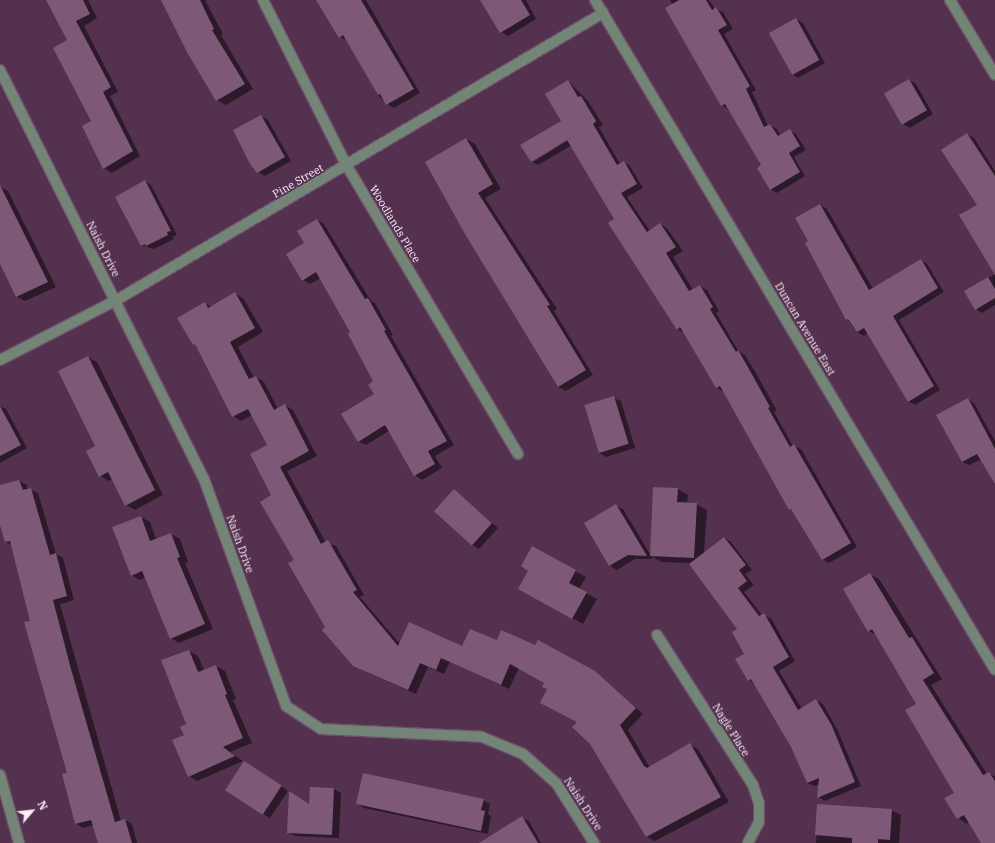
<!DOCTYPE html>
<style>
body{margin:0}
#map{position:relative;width:995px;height:843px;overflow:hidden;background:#54324f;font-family:"IBM Plex Serif",serif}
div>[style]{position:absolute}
.shadow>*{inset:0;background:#0007}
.building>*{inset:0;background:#7d5877;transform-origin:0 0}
.roads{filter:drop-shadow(1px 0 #6f506a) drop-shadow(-1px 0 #6f506a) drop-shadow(0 1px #6f506a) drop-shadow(0 -1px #6f506a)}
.minor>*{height:10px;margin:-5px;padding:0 5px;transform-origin:5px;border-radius:5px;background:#738577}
span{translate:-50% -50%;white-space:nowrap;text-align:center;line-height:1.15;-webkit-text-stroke:3.5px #54324f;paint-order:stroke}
.street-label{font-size:11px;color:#fdecf9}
.north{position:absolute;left:12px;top:791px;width:40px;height:40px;-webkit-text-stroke:3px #54324f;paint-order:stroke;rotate:62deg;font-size:11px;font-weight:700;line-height:16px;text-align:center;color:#fdecf9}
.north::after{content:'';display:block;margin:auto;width:14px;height:18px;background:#fdecf9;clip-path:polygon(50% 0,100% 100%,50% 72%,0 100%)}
</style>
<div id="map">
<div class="shadow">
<div style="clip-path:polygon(47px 0,88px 0,97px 18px,84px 26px,118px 92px,110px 96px,140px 156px,112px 173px,104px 168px,69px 41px)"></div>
<div style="clip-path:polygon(162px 0,205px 0,223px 34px,221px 35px,253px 89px,226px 105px,217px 100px)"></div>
<div style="clip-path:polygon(317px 0,366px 0,420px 93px,394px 108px,387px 104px,378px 95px,347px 41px,340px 37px)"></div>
<div style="clip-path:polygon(482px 0,526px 0,536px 19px,508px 36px,501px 32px)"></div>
<div style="clip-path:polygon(670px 0,709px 0,715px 9px,723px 12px,733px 29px,724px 34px,756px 90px,752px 92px,768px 126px,770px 125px,777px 129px,781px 136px,790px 131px,796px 134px,806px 150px,794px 157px,805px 176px,777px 193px,770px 189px,763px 166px,728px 109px,722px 105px)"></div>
<div style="clip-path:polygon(796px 19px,803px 23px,825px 63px,798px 78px,791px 74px)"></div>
<div style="clip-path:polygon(909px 80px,916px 84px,933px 114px,910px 128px,903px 124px)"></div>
<div style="clip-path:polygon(evenodd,568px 81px,588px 101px,603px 125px,599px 127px,620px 164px,624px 162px,630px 166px,643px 188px,627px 197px,650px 231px,660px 224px,667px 228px,683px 251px,673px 257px,693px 290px,700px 286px,707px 290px,719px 311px,716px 313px,739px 352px,745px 355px,756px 373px,777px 411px,774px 412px,793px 446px,801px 449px,857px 547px,829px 563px,822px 559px,794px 512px,790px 509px,723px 391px,717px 388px,684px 333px,677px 329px,572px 145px,538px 165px,531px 161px,562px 121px,568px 81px,571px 136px,572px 138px,533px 162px,533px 159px,571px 136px)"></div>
<div style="clip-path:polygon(261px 116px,268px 120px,291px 161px,265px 176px,258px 172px)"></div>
<div style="clip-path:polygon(967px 134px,974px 138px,995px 171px,995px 273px,979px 205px)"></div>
<div style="clip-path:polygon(466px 139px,475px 144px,501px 189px,485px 198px,557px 309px,554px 311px,593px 375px,566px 391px,558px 387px,426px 163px)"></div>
<div style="clip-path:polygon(145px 181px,151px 185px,177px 235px,173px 236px,174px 239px,154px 249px,141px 245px)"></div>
<div style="clip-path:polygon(0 187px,8px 191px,56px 287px,25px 301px,17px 297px,0 262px)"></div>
<div style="clip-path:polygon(820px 205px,827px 209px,873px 289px,921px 260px,927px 264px,944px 292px,899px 320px,940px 390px,915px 405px,908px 401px,868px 333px,864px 336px,857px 332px,847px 319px)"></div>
<div style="clip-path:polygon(317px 220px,324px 224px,371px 301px,375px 303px,393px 335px,391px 336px,454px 445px,435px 456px,442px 468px,422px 480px,415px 475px,389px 431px,366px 445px,358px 441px,375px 395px,375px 382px,352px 332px,321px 278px,310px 284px,303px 280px,306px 243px)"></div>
<div style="clip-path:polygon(995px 274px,995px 305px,982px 313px,976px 309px,965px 291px)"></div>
<div style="clip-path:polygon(235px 294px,243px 298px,263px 332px,238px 347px,254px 378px,256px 377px,264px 382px,278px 409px,285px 405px,293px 410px,317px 456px,287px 471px,326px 543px,336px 546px,364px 595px,360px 597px,400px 644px,463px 647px,497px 642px,595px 672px,643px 714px,628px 730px,650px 768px,690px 745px,698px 749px,729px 802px,655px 841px,647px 837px,578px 722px,545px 682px,519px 668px,509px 689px,450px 662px,444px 674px,428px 667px,416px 694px,362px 670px,326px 627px,296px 560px,273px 496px,268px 445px,252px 415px,241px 421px,233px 416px,197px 346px,178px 318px,205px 303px,212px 307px)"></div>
<div style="clip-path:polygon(88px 357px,97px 362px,163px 495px,135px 510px,126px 505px,113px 479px,109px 481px,100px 476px)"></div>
<div style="clip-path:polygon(614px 398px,621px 401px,635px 448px,606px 457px,599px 453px)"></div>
<div style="clip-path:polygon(968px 399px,974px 403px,995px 441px,995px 480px,982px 459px,969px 465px,962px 462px)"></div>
<div style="clip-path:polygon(0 406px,6px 409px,27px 448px,0 463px)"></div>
<div style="clip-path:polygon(19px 481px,27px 485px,28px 489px,38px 493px,56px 554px,63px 558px,74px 600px,60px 604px,121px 821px,125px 820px,132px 824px,137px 843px,99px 843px,94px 825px,83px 828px,75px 823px,68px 774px,32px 622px,12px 545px,6px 542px,0 521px,0 486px)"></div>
<div style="clip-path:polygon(678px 489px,688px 495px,687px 504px,696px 504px,707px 510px,704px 554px,724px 538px,731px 542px,752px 570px,745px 574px,754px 585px,744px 592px,762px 615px,771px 618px,795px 661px,779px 671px,802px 709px,816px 700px,823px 704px,838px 731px,861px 786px,825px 801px,819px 797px,819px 784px,814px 786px,807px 783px,791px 746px,755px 684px,749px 680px,746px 654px,738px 629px,690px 563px,661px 562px,651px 556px)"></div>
<div style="clip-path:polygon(454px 490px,498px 528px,479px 549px,472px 545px)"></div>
<div style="clip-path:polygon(616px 506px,623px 509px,653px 559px,635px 559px,617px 570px,610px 566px,586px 524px)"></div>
<div style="clip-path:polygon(141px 517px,150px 522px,156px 539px,171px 534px,180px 539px,188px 562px,185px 563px,213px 629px,179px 643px,171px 638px,145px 578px,140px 580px,131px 575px)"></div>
<div style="clip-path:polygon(532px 548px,586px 577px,579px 589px,597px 599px,583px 624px,530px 595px)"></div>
<div style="clip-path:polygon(870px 574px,879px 579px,942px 679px,931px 685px,987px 774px,995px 776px,995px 843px,982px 843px,969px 822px,967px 824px,958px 818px,955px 793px,918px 704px,878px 636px,869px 631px)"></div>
<div style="clip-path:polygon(189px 651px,198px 656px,204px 670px,216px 666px,225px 671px,236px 699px,233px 700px,252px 743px,230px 752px,243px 761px,197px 781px,189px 776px,185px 735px)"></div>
<div style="clip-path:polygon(251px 766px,288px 791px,270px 818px,263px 814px)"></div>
<div style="clip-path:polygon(334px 789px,341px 793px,339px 838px,295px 836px,288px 833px,310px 806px)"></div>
<div style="clip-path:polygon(483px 800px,490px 804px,488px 814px,491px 816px,488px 834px,364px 808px,358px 804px)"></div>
<div style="clip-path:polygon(818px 805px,891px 810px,901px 815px,899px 843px,816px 843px)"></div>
<div style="clip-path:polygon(522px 818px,529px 821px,541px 843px,499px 843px)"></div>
</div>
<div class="building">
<div style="clip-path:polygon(46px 0,83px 0,90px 14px,76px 21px,111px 87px,103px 92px,133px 151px,103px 169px,82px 126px,91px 121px,53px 48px,67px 40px)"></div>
<div style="clip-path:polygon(161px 0,200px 0,214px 29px,212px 30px,245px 84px,216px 101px,188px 54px)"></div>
<div style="clip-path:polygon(316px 0,361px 0,414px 89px,386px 105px,380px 94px,378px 95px,343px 35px,339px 38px)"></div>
<div style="clip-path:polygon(480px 0,521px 0,530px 15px,500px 33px)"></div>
<div style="clip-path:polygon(679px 0,706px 0,712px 10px,716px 7px,727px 25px,718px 30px,750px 86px,746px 89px,764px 127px,770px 124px,778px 136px,790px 129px,800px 146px,789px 153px,800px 172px,770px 190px,757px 168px,761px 165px,725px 104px,721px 106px,665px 8px)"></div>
<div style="left:796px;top:18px;width:48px;height:31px;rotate:61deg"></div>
<div style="left:909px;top:79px;width:36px;height:29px;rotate:60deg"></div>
<div style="clip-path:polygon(568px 80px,578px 97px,581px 96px,596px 121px,593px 124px,617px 165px,624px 161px,637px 184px,621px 193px,647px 232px,660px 223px,676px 247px,666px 253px,689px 291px,700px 285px,713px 307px,710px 309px,736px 352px,738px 350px,749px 369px,770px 407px,768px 408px,790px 447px,794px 444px,851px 543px,822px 560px,791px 509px,789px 510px,720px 386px,716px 388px,680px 327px,677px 330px,608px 223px,614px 219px,567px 140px,531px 162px,520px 145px,561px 121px,545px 94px)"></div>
<div style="clip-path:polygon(261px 115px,285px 157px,257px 173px,250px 164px,233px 130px)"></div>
<div style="clip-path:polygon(967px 133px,995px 176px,995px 275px,959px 215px,977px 205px,941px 150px)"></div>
<div style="clip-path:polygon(466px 138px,493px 184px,478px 193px,550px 305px,547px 306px,586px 370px,558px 387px,465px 234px,425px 162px)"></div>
<div style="clip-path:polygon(145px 180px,171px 231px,167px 232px,168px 235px,146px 246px,145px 244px,141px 246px,115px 197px)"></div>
<div style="clip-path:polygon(0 185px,48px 282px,16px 297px,0 264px)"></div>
<div style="clip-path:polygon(820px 204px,869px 290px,921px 259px,938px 288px,893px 316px,934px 386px,908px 402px,864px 328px,857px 332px,848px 319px,846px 320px,805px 243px,808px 241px,795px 218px)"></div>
<div style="clip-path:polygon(317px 219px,365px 299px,368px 298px,386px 330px,384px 331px,447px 441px,428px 451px,435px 464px,414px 476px,385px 425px,358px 442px,341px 414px,374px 394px,368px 385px,373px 381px,348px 334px,350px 332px,316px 272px,302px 281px,286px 254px,304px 243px,297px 231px)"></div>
<div style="clip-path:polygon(988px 277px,995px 289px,995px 298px,975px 310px,964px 291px)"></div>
<div style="clip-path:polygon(235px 292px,255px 328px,230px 342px,249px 379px,256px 376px,274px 410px,285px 404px,309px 451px,280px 467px,321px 544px,328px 540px,357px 590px,353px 592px,398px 646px,409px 622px,462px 646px,470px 629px,497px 640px,501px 630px,535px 645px,538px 640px,595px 671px,636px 708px,620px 725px,644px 766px,647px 768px,690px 743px,721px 797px,646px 837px,590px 744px,572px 727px,577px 722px,540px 703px,547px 689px,542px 687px,544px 683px,510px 664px,501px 685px,441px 658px,436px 670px,420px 663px,408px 690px,353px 666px,322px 630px,325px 627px,288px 563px,294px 560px,260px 502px,271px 495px,250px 454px,267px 445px,248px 409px,232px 417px,195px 344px,193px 345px,177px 318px,205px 302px,208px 308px)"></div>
<div style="clip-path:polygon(88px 356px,155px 490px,125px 506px,108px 472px,99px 477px,86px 451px,95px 446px,58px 371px)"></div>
<div style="left:614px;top:396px;width:50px;height:31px;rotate:73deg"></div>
<div style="clip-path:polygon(968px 398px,995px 449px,995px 484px,977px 454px,962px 462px,936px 415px)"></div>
<div style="clip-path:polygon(0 406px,21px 445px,0 456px)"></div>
<div style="clip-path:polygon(19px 480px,23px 490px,31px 488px,50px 555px,56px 553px,67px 596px,53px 600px,71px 669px,115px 822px,125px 819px,132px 843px,98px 843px,91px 820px,75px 824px,62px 774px,67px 773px,24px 622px,30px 621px,10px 541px,5px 542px,0 525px,0 485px)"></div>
<div style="clip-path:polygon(653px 487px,678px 488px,677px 502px,697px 503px,694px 558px,650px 556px)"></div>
<div style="left:454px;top:489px;width:51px;height:30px;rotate:42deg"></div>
<div style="clip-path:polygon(616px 504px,647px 556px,628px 555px,609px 566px,584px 523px)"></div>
<div style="clip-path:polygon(141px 516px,150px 541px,171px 533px,180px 557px,177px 558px,205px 624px,170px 639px,142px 571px,131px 576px,112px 527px)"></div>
<div style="clip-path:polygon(724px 537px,746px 565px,739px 570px,747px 581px,738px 588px,759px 616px,764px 613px,789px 657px,773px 667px,798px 710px,816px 699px,832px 726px,855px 782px,817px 798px,819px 778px,807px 783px,791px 747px,751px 679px,748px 681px,735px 659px,744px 654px,732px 632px,737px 629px,689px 564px)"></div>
<div style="clip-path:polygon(532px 546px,576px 570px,569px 583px,587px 592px,572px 619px,518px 589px,528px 571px,521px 566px)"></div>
<div style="clip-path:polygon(870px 573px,909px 638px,912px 637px,934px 673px,923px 680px,983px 775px,989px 772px,995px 781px,995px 843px,981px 843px,964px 815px,957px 819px,944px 798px,954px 793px,905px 710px,916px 704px,872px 629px,868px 632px,843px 589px)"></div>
<div style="clip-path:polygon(189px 650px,198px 672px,216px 665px,227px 694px,225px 695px,243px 738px,223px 747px,235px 756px,188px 777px,172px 740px,184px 735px,180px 727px,186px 724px,161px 660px)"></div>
<div style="left:244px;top:761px;width:45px;height:35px;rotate:33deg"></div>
<div style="clip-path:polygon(363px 773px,484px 799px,481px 810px,485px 811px,481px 831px,356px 804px)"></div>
<div style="clip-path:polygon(310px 787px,334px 788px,332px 835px,287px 833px,289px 791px,309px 804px)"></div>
<div style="clip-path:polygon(817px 804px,892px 809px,890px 840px,878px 839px,878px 843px,852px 843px,852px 838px,815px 835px)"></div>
<div style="clip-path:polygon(522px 816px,538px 843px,479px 843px)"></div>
</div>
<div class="roads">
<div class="minor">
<div style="left:263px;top:0;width:186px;rotate:63.2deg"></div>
<div style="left:347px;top:166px;width:335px;rotate:59.3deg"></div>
<div style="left:595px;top:0;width:780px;rotate:59.16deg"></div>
<div style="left:950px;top:0;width:87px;rotate:59deg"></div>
<div style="left:0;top:70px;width:457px;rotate:63.5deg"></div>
<div style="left:204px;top:479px;width:241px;rotate:70.1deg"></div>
<div style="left:286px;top:706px;width:42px;rotate:33.3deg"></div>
<div style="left:321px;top:729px;width:161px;rotate:2.8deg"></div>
<div style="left:482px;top:737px;width:44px;rotate:22.5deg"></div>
<div style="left:523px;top:754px;width:45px;rotate:41.4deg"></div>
<div style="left:557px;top:784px;width:70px;rotate:57.9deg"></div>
<div style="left:0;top:360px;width:129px;rotate:-27.2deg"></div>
<div style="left:115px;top:301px;width:567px;rotate:-30.55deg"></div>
<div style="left:657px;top:635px;width:178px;rotate:57.4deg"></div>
<div style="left:753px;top:785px;width:19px;rotate:72deg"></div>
<div style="left:759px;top:803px;width:19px;rotate:90deg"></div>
<div style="left:759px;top:822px;width:24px;rotate:118deg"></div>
<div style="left:0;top:775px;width:71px;rotate:74.4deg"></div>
</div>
</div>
<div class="street-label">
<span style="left:298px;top:181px;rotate:-30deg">Pine Street</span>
<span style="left:395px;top:224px;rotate:59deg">Woodlands Place</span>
<span style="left:103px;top:249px;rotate:63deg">Naish Drive</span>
<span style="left:805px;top:329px;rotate:59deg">Duncan Avenue East</span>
<span style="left:240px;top:544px;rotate:70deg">Naish Drive</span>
<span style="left:731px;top:730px;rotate:58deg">Nagle Place</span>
<span style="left:583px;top:804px;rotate:57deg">Naish Drive</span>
</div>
<div class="north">N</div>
</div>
